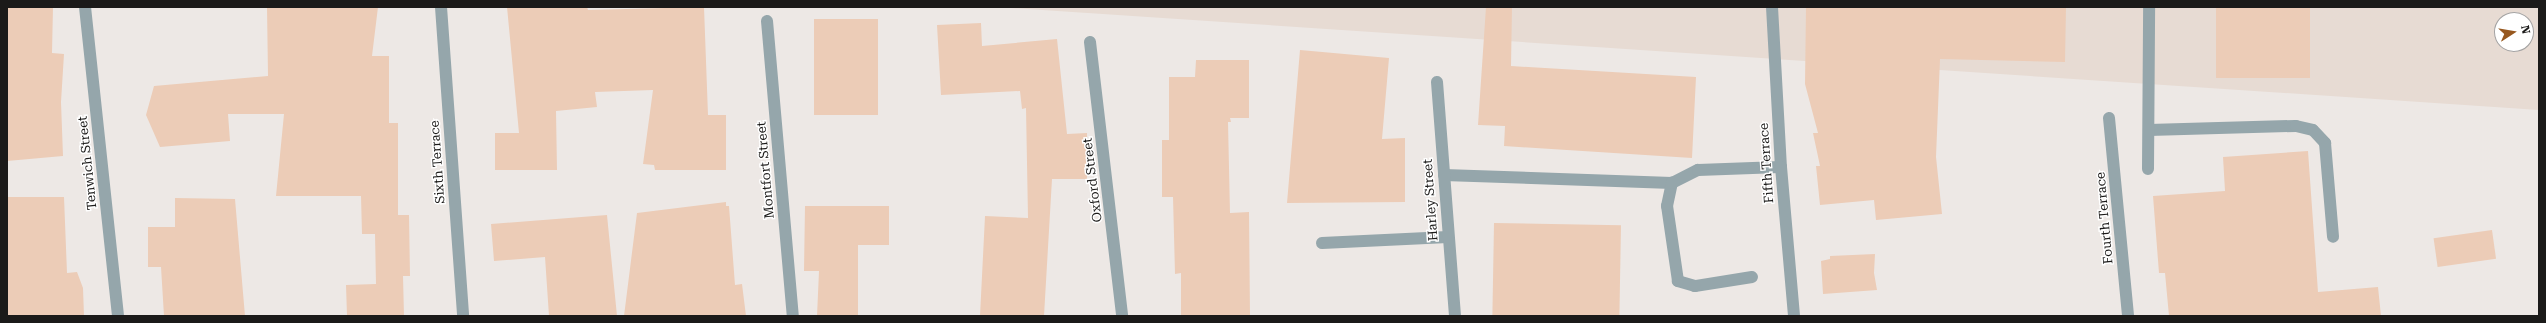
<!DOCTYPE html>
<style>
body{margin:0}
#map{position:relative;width:2546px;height:323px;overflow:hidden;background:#ede8e5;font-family:"Roboto Serif",serif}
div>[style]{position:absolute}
.built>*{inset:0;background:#e7dbd3}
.building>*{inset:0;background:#ecccb7;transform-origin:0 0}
.lane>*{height:12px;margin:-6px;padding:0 6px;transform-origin:6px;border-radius:6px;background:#95a6ab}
.street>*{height:12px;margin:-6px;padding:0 6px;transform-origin:6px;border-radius:6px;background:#95a6ab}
span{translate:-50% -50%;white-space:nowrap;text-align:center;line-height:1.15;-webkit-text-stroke:3px #fff;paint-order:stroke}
.street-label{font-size:13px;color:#1b1a19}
.frame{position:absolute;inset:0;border:8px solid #1b1a19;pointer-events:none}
.north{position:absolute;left:2494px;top:12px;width:40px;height:40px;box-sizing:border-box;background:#fff;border:1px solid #a4a3a3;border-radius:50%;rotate:78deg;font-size:11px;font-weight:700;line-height:16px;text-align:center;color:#1b1a19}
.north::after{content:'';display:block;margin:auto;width:14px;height:18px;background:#97581f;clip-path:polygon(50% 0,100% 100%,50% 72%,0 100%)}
</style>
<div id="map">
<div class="built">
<div style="clip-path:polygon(evenodd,997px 7px,2539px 7px,2539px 110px,997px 7px,2502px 20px,2526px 20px,2526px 44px,2502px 44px,2502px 20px)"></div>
</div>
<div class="building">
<div style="clip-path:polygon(7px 7px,53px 7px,52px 53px,64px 54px,61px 102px,63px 156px,7px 161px)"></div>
<div style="clip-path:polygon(267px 7px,378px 7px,372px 56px,389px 56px,389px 123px,398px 123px,398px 215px,409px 215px,410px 276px,403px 276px,404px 316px,347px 316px,346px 285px,376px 284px,375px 234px,362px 234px,361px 196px,276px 196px,284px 114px,228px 114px,230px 141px,160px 147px,146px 115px,154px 86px,268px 76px)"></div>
<div style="clip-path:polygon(507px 7px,587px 7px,588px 10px,704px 7px,708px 115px,726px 115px,726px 170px,655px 170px,654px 165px,643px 164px,653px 90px,595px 92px,597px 107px,556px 111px,557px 170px,495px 170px,495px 133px,519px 133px)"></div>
<div style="clip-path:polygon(1486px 7px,1512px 7px,1511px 66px,1696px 77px,1692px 158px,1504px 146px,1505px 126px,1478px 125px)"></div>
<div style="clip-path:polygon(1806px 7px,2066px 7px,2065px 62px,1940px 59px,1936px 157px,1942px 214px,1876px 220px,1874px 200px,1820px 205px,1816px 166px,1820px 166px,1813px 133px,1818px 133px,1805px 84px)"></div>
<div style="left:2216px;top:7px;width:94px;height:71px"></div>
<div style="left:814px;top:19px;width:64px;height:96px"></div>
<div style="clip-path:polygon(981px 23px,982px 46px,1057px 39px,1067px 134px,1087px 133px,1087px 179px,1052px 179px,1044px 316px,980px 316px,985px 216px,1028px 218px,1026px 108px,1022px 109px,1020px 91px,941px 95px,937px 25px)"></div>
<div style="clip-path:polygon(1300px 50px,1389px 58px,1382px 139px,1405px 138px,1405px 202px,1287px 203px)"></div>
<div style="clip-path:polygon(1196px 60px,1249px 60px,1249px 118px,1230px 118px,1231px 122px,1228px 122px,1230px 213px,1249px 212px,1250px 316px,1181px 316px,1181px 273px,1175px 274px,1173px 197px,1162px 197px,1162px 140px,1169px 140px,1169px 77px,1195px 77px)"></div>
<div style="clip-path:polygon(2308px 151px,2318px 292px,2378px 287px,2381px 316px,2169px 316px,2165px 273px,2159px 273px,2153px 196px,2225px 191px,2223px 157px)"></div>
<div style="clip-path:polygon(7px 197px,64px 197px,67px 273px,77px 272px,83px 288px,84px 316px,7px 316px)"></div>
<div style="clip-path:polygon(175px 198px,235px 199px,245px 316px,164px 316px,161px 267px,148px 267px,148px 227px,175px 227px)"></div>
<div style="clip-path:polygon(726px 202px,726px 206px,729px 206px,735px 285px,742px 284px,746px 316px,624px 316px,637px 213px)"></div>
<div style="clip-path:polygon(805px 206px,889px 206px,889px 245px,858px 245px,858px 316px,817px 316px,819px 271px,804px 271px)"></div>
<div style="clip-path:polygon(607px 215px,617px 316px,549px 316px,545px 257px,494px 261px,491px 224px)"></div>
<div style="left:1494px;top:223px;width:127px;height:93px;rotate:1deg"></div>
<div style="left:2492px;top:230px;width:29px;height:59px;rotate:82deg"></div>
<div style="clip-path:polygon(1875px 254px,1874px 273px,1877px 290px,1823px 294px,1821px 261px,1830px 259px,1830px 256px)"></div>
</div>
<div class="lane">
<div style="left:2149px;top:130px;width:147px;rotate:-1.6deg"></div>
<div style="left:2296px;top:126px;width:17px;rotate:13deg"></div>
<div style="left:2313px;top:130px;width:18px;rotate:47deg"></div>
<div style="left:2325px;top:143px;width:94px;rotate:85.1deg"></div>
<div style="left:1444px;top:175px;width:228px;rotate:2deg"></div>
<div style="left:1322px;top:243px;width:126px;rotate:-2.7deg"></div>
<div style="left:1752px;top:277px;width:58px;rotate:171deg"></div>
<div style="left:1695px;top:286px;width:18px;rotate:-164deg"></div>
<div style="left:1678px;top:281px;width:76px;rotate:-98.3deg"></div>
<div style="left:1667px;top:206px;width:24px;rotate:-78deg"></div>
<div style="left:1672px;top:183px;width:29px;rotate:-27deg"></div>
<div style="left:1698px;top:170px;width:83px;rotate:-2.1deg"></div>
</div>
<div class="street">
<div style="left:85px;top:7px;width:311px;rotate:83.9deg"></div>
<div style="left:441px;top:7px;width:310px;rotate:85.9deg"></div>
<div style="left:1772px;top:7px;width:160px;rotate:86.8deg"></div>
<div style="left:1781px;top:167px;width:150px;rotate:85deg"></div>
<div style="left:767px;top:21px;width:296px;rotate:85deg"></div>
<div style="left:1090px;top:42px;width:276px;rotate:83.3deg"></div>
<div style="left:1437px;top:82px;width:235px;rotate:85.6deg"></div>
<div style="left:2109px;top:118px;width:199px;rotate:84.5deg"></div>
<div style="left:2148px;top:169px;width:162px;rotate:-89.6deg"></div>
</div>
<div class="street-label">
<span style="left:438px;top:162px;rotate:-94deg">Sixth Terrace</span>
<span style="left:88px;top:163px;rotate:-96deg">Tenwich Street</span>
<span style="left:1767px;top:163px;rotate:-94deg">Fifth Terrace</span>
<span style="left:766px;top:170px;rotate:-95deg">Montfort Street</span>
<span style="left:1093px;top:180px;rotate:-97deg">Oxford Street</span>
<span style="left:1431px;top:200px;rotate:-94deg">Harley Street</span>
<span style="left:2105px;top:218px;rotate:-95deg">Fourth Terrace</span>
</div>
<div class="frame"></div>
<div class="north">N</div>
</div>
